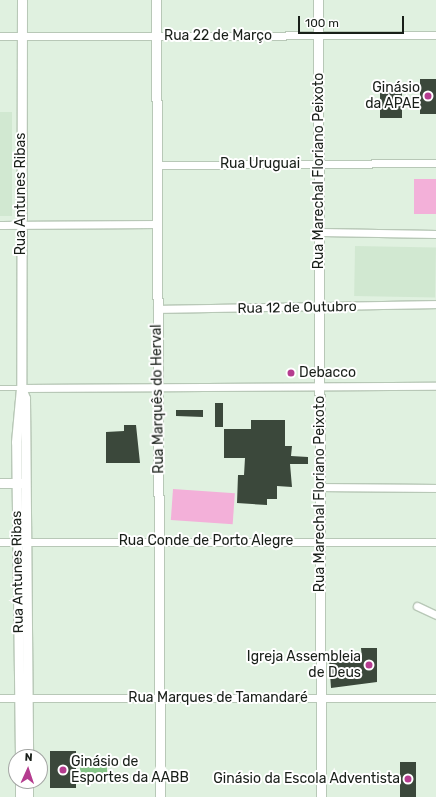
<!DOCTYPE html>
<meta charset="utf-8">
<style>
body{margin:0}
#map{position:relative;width:436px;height:797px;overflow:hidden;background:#e0f1e0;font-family:Rubik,sans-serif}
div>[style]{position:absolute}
.built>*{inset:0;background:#d1e8d1;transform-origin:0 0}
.green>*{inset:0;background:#f3b0d9;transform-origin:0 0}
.water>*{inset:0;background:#86c588;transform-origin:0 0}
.building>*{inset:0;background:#3b483b;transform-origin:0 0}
.roads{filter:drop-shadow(1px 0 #b8c8b7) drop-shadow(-1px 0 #b8c8b7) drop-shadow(0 1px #b8c8b7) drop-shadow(0 -1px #b8c8b7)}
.lane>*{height:3.5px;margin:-1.75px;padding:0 1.75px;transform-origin:1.75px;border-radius:1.75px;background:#fff}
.street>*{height:7px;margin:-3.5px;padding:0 3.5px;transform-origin:3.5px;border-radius:3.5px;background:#fff}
.secondary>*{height:9px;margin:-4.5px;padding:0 4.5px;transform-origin:4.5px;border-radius:4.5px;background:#fff}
.dots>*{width:11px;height:11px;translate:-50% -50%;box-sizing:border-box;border:2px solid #fff;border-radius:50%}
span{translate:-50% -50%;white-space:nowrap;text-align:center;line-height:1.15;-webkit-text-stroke:4px #fff;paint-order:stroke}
.street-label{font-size:14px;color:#191f19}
.poi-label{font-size:14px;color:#191f19}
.right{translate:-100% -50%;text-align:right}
.left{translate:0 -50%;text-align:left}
.north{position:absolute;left:8px;top:749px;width:40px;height:40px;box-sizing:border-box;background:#fff;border:1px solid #a3a5a3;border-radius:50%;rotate:3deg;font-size:11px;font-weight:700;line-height:16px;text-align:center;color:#191f19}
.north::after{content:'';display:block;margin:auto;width:14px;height:18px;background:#b53c8f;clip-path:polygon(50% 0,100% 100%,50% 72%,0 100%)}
.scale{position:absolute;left:298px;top:16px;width:106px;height:18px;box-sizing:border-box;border:2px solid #191f19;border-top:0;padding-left:5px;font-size:12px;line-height:14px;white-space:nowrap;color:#191f19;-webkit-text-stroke:3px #fff;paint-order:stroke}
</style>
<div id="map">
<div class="built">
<div style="left:0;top:112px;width:12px;height:104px"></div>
<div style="left:355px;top:246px;width:81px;height:50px;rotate:1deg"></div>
</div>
<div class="green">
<div style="left:436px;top:179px;width:35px;height:22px;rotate:90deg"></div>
<div style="left:173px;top:489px;width:62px;height:31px;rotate:4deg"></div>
</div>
<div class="water">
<div style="left:107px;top:767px;width:13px;height:27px;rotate:90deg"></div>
</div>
<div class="building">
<div style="left:420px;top:79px;width:16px;height:35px"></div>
<div style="left:380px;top:89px;width:22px;height:29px"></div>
<div style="left:215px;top:403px;width:8px;height:24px"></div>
<div style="clip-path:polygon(176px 410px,203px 410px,203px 417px,176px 416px)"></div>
<div style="clip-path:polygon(251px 420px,285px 420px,285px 446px,292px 446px,291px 456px,308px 457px,308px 464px,290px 464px,292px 487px,277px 486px,277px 499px,267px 499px,267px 505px,237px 503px,238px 475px,244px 475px,245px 458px,224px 458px,224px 429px,251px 429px)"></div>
<div style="clip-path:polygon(124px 425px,136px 425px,140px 463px,106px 463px,106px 432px,124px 431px)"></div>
<div style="clip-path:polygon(361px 648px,377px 648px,377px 682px,331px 688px,329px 659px,362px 659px)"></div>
<div style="left:76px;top:751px;width:37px;height:26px;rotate:90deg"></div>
<div style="left:400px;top:762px;width:16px;height:35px"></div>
</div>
<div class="roads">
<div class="lane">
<div style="left:0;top:388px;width:21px"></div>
</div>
<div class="street">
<div style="left:0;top:36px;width:436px;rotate:-0.1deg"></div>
<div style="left:157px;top:165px;width:279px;rotate:-0.4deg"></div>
<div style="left:0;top:225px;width:157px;rotate:-0.4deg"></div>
<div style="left:321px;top:232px;width:115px;rotate:1deg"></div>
<div style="left:157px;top:309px;width:279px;rotate:-1deg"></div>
<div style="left:21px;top:388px;width:415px;rotate:-0.3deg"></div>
<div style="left:320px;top:487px;width:116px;rotate:0.5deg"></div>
<div style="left:0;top:542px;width:436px"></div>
<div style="left:417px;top:606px;width:21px;rotate:25deg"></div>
<div style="left:0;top:698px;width:436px"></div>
</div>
<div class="secondary">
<div style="left:22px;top:0;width:388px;rotate:90.1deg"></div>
<div style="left:21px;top:388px;width:11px;rotate:68deg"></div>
<div style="left:25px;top:398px;width:359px;rotate:89.5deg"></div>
<div style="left:156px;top:0;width:797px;rotate:89.71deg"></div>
<div style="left:318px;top:0;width:797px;rotate:89.78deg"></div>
<div style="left:0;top:483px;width:21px"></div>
<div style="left:20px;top:757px;width:315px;rotate:-90.7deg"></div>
<div style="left:16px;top:442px;width:54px;rotate:-84.7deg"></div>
<div style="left:20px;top:781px;width:16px;rotate:90deg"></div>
<div style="left:28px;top:797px;width:16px;rotate:-90deg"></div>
</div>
</div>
<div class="dots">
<div style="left:428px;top:96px;background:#b53c8f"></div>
<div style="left:291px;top:373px;background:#b53c8f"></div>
<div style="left:369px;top:665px;background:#b53c8f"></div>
<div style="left:63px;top:770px;background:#b53c8f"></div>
<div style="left:408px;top:779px;background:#b53c8f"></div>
</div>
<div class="street-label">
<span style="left:218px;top:36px">Rua 22 de Março</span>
<span style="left:260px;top:164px">Rua Uruguai</span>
<span style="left:319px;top:171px;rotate:-90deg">Rua Marechal Floriano Peixoto</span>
<span style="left:21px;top:194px;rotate:-90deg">Rua Antunes Ribas</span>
<span style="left:297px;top:308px;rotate:-1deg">Rua 12 de Outubro</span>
<span style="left:158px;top:399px;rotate:-91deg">Rua Marquês do Herval</span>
<span style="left:320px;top:494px;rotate:-90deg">Rua Marechal Floriano Peixoto</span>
<span style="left:206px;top:541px">Rua Conde de Porto Alegre</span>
<span style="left:18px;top:572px;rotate:-91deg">Rua Antunes Ribas</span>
<span style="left:218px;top:698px">Rua Marques de Tamandaré</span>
</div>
<div class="poi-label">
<span class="right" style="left:420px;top:96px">Ginásio<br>da APAE</span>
<span class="left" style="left:299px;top:373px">Debacco</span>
<span class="right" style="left:361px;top:665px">Igreja Assembleia<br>de Deus</span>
<span class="left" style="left:71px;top:770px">Ginásio de<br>Esportes da AABB</span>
<span class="right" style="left:400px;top:779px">Ginásio da Escola Adventista</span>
</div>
<div class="north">N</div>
<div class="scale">100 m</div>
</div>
